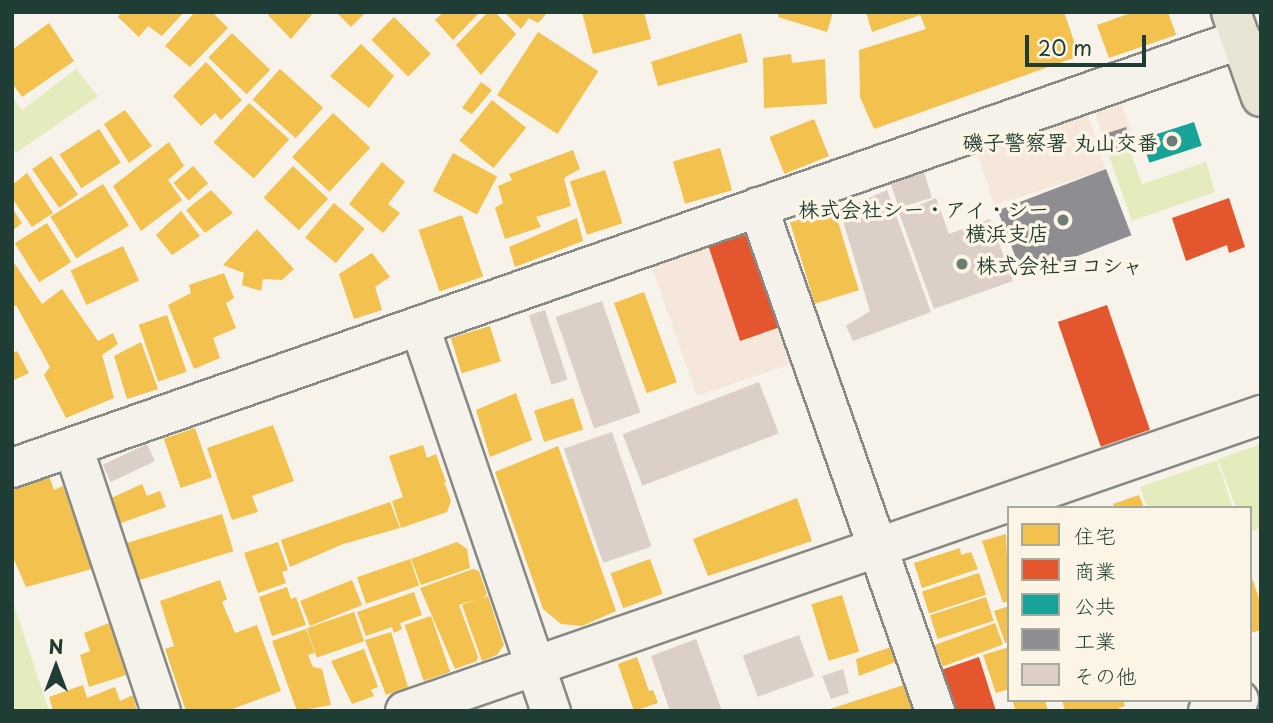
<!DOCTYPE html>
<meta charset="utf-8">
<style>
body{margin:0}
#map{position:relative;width:1273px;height:723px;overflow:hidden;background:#f7f3ea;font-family:"Playpen Sans","Klee One",sans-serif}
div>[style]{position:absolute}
.built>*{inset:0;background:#f5e7da;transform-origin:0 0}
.green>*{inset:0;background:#e4ebbd}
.homes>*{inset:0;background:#f2c14e;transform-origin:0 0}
.shops>*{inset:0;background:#e4572e;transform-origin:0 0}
.public>*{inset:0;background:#17a398;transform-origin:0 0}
.industry>*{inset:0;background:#8d8d92;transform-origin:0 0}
.building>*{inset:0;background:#dccfc8;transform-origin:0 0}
.roads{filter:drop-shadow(2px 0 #868984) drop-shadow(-2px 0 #868984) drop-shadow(0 2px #868984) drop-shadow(0 -2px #868984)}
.street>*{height:38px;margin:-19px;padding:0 19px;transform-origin:19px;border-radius:19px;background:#f5f2ec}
.highway>*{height:38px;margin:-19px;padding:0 19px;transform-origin:19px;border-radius:19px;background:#e9e5d5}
.dots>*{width:19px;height:19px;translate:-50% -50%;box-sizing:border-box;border:4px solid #fcf5e5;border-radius:50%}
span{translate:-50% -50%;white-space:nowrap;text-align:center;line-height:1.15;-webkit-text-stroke:7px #fcf5e5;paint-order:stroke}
.poi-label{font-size:21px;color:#1f3d34;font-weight:700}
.right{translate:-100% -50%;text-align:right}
.left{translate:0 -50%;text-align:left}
.frame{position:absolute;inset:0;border:14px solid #1f3d34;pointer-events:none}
.legend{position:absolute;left:1007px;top:506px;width:245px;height:196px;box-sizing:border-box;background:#fcf5e5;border:2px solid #a4ab9e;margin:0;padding:9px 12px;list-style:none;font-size:21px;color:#1f3d34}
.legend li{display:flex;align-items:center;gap:14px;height:35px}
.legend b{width:35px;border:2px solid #a4ab9e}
.north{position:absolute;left:21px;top:632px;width:70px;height:70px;-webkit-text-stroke:5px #fcf5e5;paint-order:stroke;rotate:0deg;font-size:19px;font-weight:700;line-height:28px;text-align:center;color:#1f3d34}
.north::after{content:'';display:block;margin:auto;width:24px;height:32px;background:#1f3d34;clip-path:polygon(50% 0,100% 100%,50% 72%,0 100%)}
.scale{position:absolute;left:1025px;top:35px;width:121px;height:32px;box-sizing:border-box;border:4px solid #1f3d34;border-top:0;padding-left:9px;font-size:21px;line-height:24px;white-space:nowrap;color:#1f3d34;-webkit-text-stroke:5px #fcf5e5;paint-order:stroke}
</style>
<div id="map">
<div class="built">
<div style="left:1122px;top:104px;width:46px;height:28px;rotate:72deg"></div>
<div style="left:1088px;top:115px;width:57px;height:117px;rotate:72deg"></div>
<div style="clip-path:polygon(708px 245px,740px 341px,786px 325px,799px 361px,697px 396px,651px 265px)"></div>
</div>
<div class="green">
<div style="clip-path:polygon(76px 69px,98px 96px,16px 153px,12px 147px,12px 97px,22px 110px)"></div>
<div style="clip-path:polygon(1130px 150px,1142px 184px,1206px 162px,1215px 192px,1132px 221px,1109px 156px)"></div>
<div style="clip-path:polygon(1261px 444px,1261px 528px,1250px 531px,1250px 508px,1236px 508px,1218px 459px)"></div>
<div style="clip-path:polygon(1217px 460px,1233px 508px,1147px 508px,1140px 487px)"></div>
<div style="clip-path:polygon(12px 599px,49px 711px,12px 711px)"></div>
</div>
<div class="homes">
<div style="clip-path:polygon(121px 12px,184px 12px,162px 36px,148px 26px,139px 37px,118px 17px)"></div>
<div style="clip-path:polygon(195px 12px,212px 12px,228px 28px,190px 67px,165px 46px)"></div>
<div style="clip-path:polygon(271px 12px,314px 12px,291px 39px,268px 15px)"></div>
<div style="clip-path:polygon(336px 12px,366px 12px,351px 27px)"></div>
<div style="clip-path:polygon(444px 12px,480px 12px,453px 40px,435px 20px)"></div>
<div style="clip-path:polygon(488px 12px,495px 12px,516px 34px,481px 75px,456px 45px)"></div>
<div style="clip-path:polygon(504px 12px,548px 12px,538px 23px,529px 18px,521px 29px)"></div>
<div style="clip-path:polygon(582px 12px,644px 12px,651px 39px,593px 54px)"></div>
<div style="clip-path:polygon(779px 12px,833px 12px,827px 32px,778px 17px)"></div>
<div style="clip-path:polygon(866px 12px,1064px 12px,1079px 56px,874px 129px,860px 97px,859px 50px,926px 29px,920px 15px,872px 32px)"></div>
<div style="clip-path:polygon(1134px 12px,1168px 12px,1176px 35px,1109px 58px,1097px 25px)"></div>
<div style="left:394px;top:17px;width:52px;height:32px;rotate:45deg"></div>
<div style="clip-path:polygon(49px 23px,74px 61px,22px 97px,12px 83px,12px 50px)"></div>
<div style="left:538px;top:32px;width:72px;height:75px;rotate:33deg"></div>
<div style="left:232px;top:33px;width:53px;height:34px;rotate:44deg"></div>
<div style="clip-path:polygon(741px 33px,748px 62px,658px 86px,651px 62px)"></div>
<div style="clip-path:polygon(361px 44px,394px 76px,369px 108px,330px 76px)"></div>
<div style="clip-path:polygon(791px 54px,792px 63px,825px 59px,827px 104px,764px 108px,763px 58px)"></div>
<div style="clip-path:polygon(206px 62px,242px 100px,221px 120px,215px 113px,201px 126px,173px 96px)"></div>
<div style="left:280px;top:69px;width:58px;height:41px;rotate:42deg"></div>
<div style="clip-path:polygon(481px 82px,492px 90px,472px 114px,462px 108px)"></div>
<div style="left:492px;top:100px;width:44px;height:52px;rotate:39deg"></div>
<div style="left:249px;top:103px;width:54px;height:53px;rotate:42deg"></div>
<div style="clip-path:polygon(125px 110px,152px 146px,129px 163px,104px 124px)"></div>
<div style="left:333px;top:113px;width:51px;height:60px;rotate:43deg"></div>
<div style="left:814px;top:119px;width:40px;height:48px;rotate:68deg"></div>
<div style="left:99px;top:129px;width:40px;height:47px;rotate:57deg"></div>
<div style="clip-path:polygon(169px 142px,184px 166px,168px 180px,182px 200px,141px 231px,113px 186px)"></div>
<div style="left:720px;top:148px;width:44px;height:49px;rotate:74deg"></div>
<div style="clip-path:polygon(573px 150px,580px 169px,564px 178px,571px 206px,536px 217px,541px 227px,505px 239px,495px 208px,503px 203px,498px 186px,512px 180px,509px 174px)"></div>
<div style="left:453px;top:153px;width:50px;height:43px;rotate:28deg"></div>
<div style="left:51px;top:156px;width:47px;height:23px;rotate:55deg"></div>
<div style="clip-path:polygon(382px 162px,405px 182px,388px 204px,400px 213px,383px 233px,349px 204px)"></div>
<div style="left:193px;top:166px;width:23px;height:26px;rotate:49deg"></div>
<div style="left:293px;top:166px;width:48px;height:43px;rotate:43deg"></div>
<div style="left:605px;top:170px;width:56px;height:37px;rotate:72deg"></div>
<div style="clip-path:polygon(27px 173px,53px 213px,32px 227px,12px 198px,12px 185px)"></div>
<div style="left:103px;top:184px;width:49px;height:62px;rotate:58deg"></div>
<div style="clip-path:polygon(211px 190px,233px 213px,205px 233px,186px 210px)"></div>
<div style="left:334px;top:203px;width:40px;height:45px;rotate:40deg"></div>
<div style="clip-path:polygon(12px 208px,22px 223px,12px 231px)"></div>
<div style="left:834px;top:209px;width:85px;height:46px;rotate:73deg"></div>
<div style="clip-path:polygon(181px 211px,200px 236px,172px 255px,156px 235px)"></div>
<div style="left:462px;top:215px;width:65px;height:46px;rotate:71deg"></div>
<div style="clip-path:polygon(577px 218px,583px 241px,515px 267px,509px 247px)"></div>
<div style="left:47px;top:223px;width:46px;height:38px;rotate:58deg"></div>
<div style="clip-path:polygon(257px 229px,294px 269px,282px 280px,263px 279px,261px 291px,242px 285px,244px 273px,223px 265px)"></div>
<div style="left:123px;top:246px;width:38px;height:58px;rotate:65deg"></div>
<div style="clip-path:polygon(372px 253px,390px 277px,375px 287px,382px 310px,354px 319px,339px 274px)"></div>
<div style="clip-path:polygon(12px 260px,42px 304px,62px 289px,98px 341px,113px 333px,118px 344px,102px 355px,114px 398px,66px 418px,44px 375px,50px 367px,16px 305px,12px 308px)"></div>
<div style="clip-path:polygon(224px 273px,234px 298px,226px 303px,236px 328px,213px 338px,220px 358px,194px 369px,168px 305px,191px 293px,189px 285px)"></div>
<div style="left:644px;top:292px;width:96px;height:32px;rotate:70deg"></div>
<div style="left:167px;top:315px;width:60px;height:30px;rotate:71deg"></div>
<div style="left:490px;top:326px;width:37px;height:41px;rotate:73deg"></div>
<div style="clip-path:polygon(141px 342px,158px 389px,127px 399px,114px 356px)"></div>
<div style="clip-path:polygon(17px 351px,29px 373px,12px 381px,12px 353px)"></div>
<div style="clip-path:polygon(516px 393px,532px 440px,490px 457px,476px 410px)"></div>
<div style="left:573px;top:398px;width:33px;height:41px;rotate:72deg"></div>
<div style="clip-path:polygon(273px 425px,294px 481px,252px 496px,258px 512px,232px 520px,207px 448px)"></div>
<div style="left:195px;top:428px;width:52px;height:33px;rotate:71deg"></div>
<div style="clip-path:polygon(423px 445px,427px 458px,436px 454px,446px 482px,442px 486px,445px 484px,451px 501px,447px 512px,401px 528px,392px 501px,403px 497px,389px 456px)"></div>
<div style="clip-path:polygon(558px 446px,616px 611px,582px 626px,561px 624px,543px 609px,495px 472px)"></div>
<div style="clip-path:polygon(49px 476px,54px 490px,63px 486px,92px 569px,26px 587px,12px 555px,12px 490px)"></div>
<div style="clip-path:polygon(142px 484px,147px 496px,160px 491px,166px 507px,115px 525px,107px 500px)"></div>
<div style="clip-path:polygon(1139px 495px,1144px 508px,1115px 508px,1113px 504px)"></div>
<div style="clip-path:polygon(797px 498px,812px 541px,708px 576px,693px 539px)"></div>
<div style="clip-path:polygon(390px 502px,400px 528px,343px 544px,290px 567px,281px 540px)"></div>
<div style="left:222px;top:514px;width:39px;height:103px;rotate:73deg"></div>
<div style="clip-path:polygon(1006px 534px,1009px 601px,1003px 603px,982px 541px)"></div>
<div style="clip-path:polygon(278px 542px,288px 570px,282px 572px,286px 583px,258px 593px,244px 553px)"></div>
<div style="clip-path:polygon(457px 542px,467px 549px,470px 568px,421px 585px,411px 559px)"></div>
<div style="clip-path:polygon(960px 548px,961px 555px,971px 552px,978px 569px,922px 588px,914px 563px)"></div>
<div style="left:410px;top:559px;width:28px;height:56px;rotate:71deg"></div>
<div style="left:650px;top:559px;width:37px;height:42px;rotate:70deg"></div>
<div style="clip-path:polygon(473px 569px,479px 571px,487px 594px,483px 598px,488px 596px,504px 645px,497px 655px,482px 661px,462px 605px,477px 599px,459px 605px,478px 657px,477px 661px,455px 669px,420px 588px)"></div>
<div style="left:979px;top:573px;width:23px;height:60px;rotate:72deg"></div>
<div style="clip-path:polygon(1251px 575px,1261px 604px,1261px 630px,1250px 633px)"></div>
<div style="clip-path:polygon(220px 580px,227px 599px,222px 602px,235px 633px,257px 625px,281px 691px,227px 711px,186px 711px,165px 649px,174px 646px,160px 601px)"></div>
<div style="left:352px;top:580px;width:27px;height:56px;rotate:68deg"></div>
<div style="clip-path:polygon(287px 587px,291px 599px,296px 597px,306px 625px,272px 636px,259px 597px)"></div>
<div style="clip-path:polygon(414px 592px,422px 615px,400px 623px,402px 629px,394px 633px,392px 627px,366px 636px,357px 612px)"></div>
<div style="left:842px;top:595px;width:59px;height:32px;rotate:73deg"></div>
<div style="left:986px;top:597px;width:25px;height:59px;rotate:72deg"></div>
<div style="clip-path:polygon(1009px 606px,1009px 642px,1005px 643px,994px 611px)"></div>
<div style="left:354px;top:612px;width:31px;height:50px;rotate:71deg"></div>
<div style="left:431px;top:616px;width:59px;height:28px;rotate:71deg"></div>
<div style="clip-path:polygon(109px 623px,126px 675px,89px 687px,80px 655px,90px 651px,84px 633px)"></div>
<div style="left:995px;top:623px;width:23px;height:64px;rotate:70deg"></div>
<div style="clip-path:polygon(306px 629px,315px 653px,308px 655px,313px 667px,322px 669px,331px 705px,297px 711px,272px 641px)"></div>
<div style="clip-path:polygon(391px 632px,408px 687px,386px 695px,365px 640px)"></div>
<div style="clip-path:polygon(894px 646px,898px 661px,859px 676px,856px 659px)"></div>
<div style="clip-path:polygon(1009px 647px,1009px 689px,996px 693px,983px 655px)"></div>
<div style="clip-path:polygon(364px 649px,378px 687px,371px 690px,374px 696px,352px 704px,331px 661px)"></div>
<div style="clip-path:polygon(637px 657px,649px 691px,653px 690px,658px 703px,634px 711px,618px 664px)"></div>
<div style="clip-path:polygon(910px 683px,917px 711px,828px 711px,827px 710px)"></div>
<div style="clip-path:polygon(83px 685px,87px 698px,115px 687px,120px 701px,133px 695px,137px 711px,53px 711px,49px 697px)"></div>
<div style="clip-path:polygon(1012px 700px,1045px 700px,1048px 711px,1016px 711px)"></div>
<div style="clip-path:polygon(1062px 700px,1123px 700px,1125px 706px,1112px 711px,1065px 711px)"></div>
</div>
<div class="shops">
<div style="clip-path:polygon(1229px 198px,1245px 247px,1229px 253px,1227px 245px,1186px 261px,1172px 218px)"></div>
<div style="clip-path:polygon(743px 235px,756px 239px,786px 325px,740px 341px,708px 245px)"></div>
<div style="left:1107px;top:305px;width:132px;height:52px;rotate:71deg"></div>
<div style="clip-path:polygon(979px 657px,996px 711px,954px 711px,941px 670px)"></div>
</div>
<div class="public">
<div style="left:1194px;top:122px;width:25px;height:55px;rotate:72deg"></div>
</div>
<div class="industry">
<div style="left:1126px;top:127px;width:20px;height:21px;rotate:72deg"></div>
<div style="left:1106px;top:169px;width:71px;height:116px;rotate:69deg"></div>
</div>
<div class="building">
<div style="left:924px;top:172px;width:27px;height:35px;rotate:73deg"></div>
<div style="clip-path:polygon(887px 190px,931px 312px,853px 341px,846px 326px,870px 311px,840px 211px)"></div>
<div style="clip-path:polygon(936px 198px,949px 234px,990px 219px,1013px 281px,934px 309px,899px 213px)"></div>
<div style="left:602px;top:301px;width:118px;height:49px;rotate:71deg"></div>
<div style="left:545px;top:310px;width:73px;height:17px;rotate:72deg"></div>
<div style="left:759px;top:382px;width:55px;height:146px;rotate:69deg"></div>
<div style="left:612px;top:432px;width:121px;height:51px;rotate:71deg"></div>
<div style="left:147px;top:444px;width:19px;height:49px;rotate:65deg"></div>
<div style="left:799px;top:635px;width:44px;height:60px;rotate:70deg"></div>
<div style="clip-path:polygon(696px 639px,722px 711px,670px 711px,651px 656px)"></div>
<div style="clip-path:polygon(843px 669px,849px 693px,831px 699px,822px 676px)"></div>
</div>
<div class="roads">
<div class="street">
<div style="left:758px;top:207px;width:534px;rotate:70.65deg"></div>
<div style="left:420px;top:327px;width:406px;rotate:71.2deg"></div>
<div style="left:73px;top:447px;width:278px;rotate:71.6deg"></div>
<div style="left:12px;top:468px;width:1302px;rotate:-19.24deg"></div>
<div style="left:405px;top:711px;width:906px;rotate:-19.08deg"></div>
<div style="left:1208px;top:711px;width:33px;rotate:-20deg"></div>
</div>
<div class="highway">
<div style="left:1231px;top:12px;width:90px;rotate:70.6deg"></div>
</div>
</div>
<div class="dots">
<div style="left:1172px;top:141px;background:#6b7d74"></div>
<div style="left:1063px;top:220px;background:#6b7d74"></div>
<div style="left:962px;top:264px;background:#6b7d74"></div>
</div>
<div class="poi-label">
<span class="right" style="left:1158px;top:141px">磯子警察署 丸山交番</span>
<span class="right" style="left:1049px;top:220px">株式会社シー・アイ・シー<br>横浜支店</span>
<span class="left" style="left:976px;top:264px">株式会社ヨコシャ</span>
</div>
<div class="frame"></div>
<ul class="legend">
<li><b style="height:19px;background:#f2c14e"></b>住宅</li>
<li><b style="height:19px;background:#e4572e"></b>商業</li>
<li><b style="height:19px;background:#17a398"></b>公共</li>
<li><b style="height:19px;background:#8d8d92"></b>工業</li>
<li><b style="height:19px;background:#dccfc8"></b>その他</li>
</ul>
<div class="north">N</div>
<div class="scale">20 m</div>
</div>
